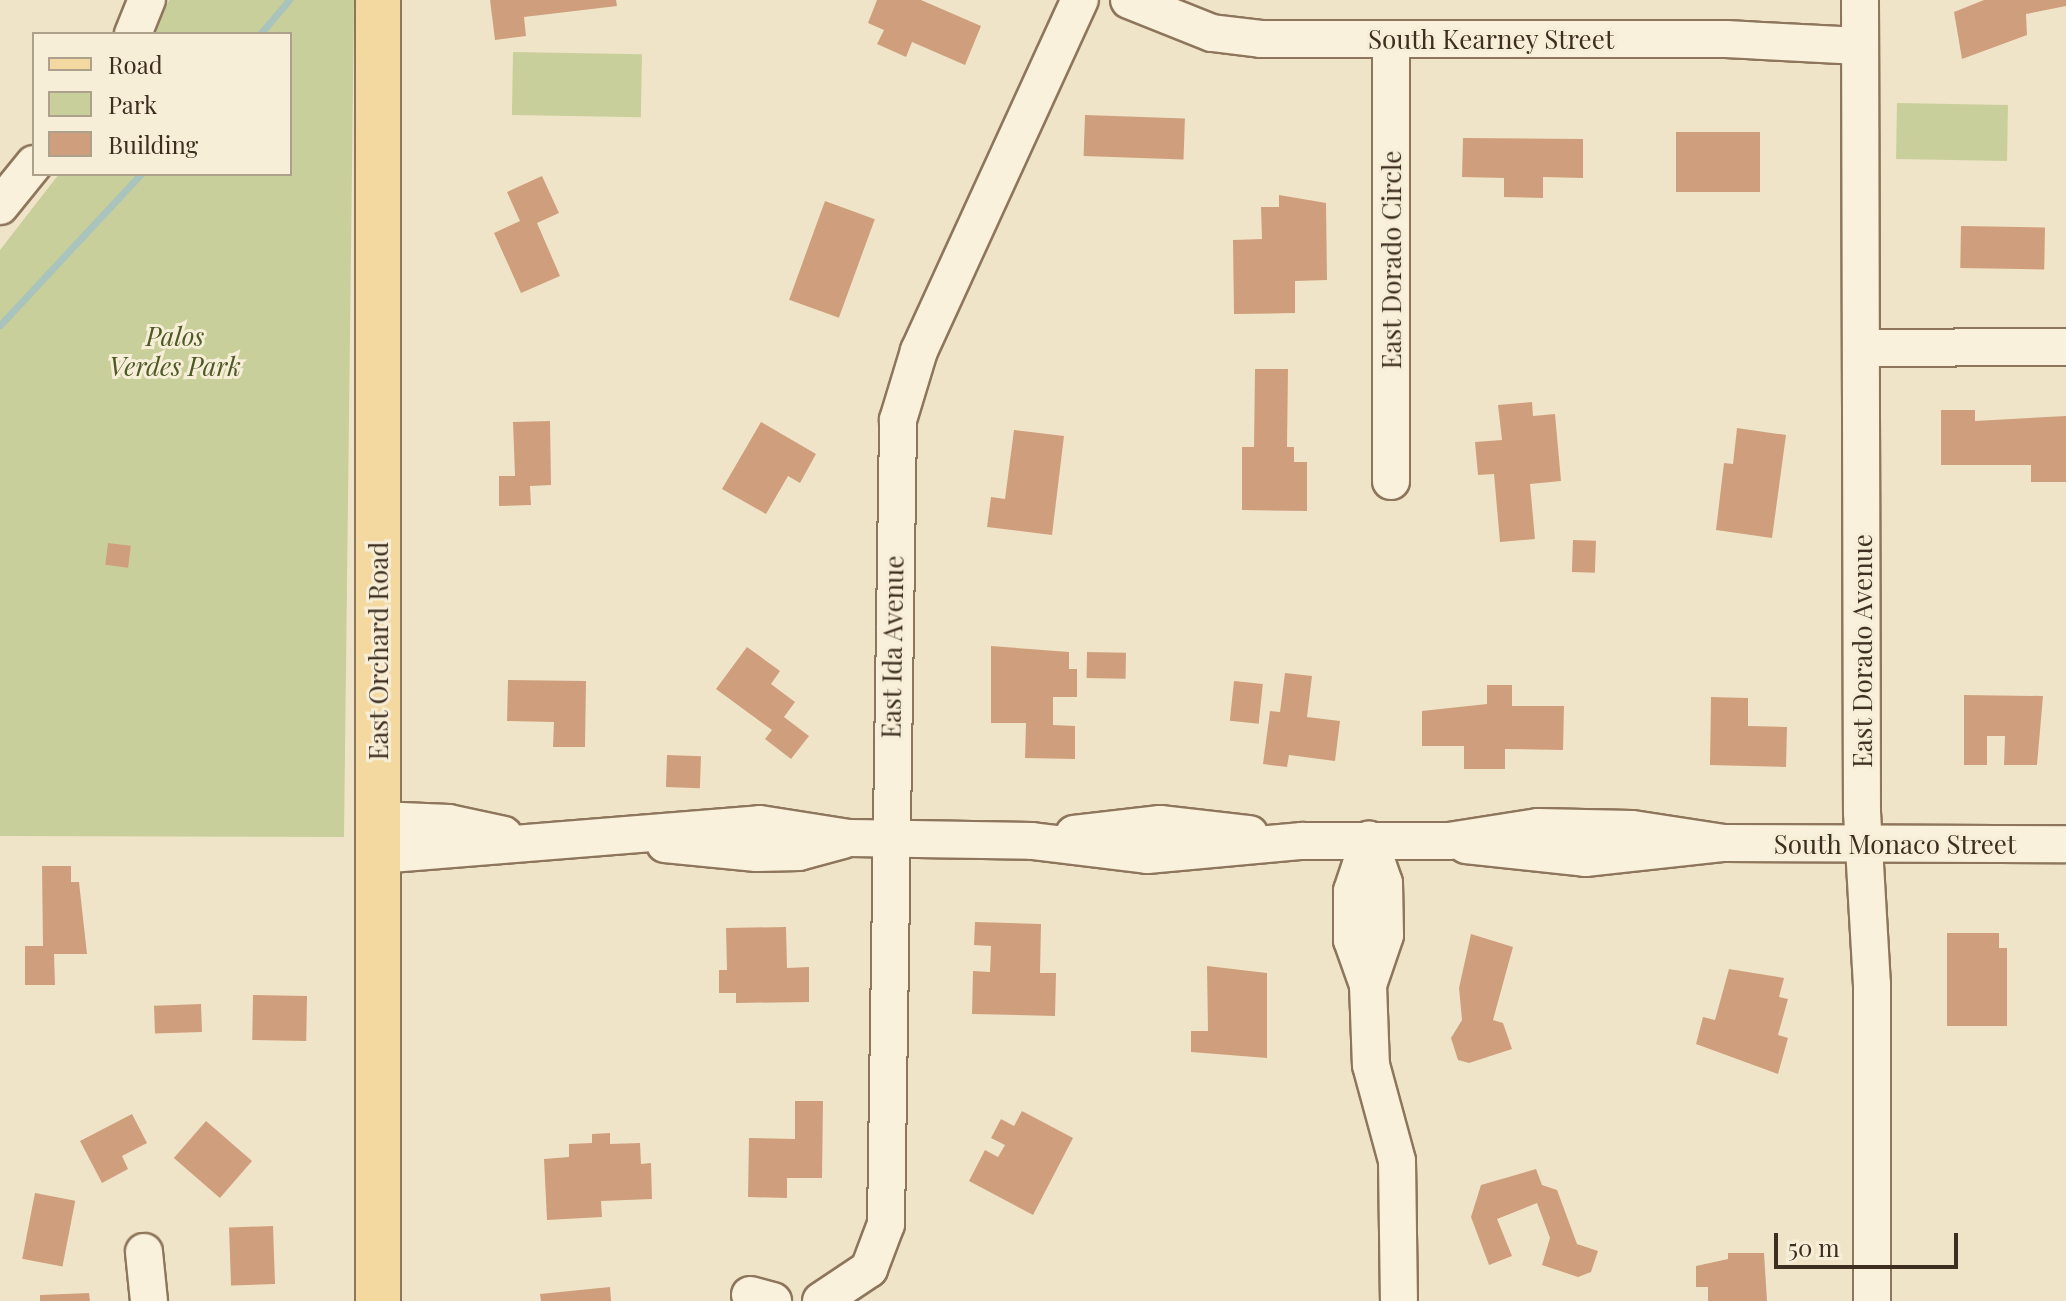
<!DOCTYPE html>
<style>
body{margin:0}
#map{position:relative;width:2066px;height:1301px;overflow:hidden;background:#f0e4c8;font-family:"Playfair Display",serif}
div>[style]{position:absolute}
.green>*{inset:0;background:#c9cf9b;transform-origin:0 0}
.stream>*{height:7px;margin:-3.5px;padding:0 3.5px;transform-origin:3.5px;border-radius:3.5px;background:#a9c4bc}
.building>*{inset:0;background:#cf9f7d;transform-origin:0 0}
.roads{filter:drop-shadow(2px 0 #8d765c) drop-shadow(-2px 0 #8d765c) drop-shadow(0 2px #8d765c) drop-shadow(0 -2px #8d765c)}
.minor>*{height:36px;margin:-18px;padding:0 18px;transform-origin:18px;border-radius:18px;background:#faf1dc}
.major>*{height:44px;margin:-22px;padding:0 22px;transform-origin:22px;border-radius:22px;background:#f3d9a0}
span{translate:-50% -50%;white-space:nowrap;text-align:center;line-height:1.15;-webkit-text-stroke:6px #f7eed8;paint-order:stroke}
.street-label{font-size:26px;color:#3d2e20}
.park-label{font-size:26px;color:#4d5a26;font-style:italic}
.legend{position:absolute;left:32px;top:32px;width:260px;height:144px;box-sizing:border-box;background:#f7eed8;border:2px solid #ada18e;margin:0;padding:10px 14px;list-style:none;font-size:24px;color:#3d2e20}
.legend li{display:flex;align-items:center;gap:16px;height:40px}
.legend b{width:40px;border:2px solid #ada18e}
.scale{position:absolute;left:1774px;top:1233px;width:184px;height:36px;box-sizing:border-box;border:4px solid #3d2e20;border-top:0;padding-left:10px;font-size:24px;line-height:28px;white-space:nowrap;color:#3d2e20;-webkit-text-stroke:6px #f7eed8;paint-order:stroke}
</style>
<div id="map">
<div class="green">
<div style="clip-path:polygon(169px 0,354px 0,344px 837px,0 836px,0 250px,59px 174px,290px 174px,290px 34px,155px 34px)"></div>
<div style="left:513px;top:52px;width:129px;height:63px;rotate:1deg"></div>
<div style="left:1897px;top:103px;width:111px;height:56px;rotate:1deg"></div>
</div>
<div class="stream">
<div style="left:260px;top:34px;width:45px;rotate:-49.5deg"></div>
<div style="left:0;top:325px;width:207px;rotate:-47deg"></div>
</div>
<div class="building">
<div style="clip-path:polygon(490px 0,616px 0,617px 6px,524px 17px,526px 36px,495px 40px)"></div>
<div style="clip-path:polygon(877px 0,921px 0,981px 26px,965px 65px,912px 42px,906px 57px,877px 44px,884px 30px,868px 23px)"></div>
<div style="clip-path:polygon(1984px 0,2066px 0,2066px 6px,2026px 14px,2027px 35px,1962px 59px,1954px 12px)"></div>
<div style="left:1085px;top:115px;width:100px;height:41px;rotate:2deg"></div>
<div style="left:1676px;top:132px;width:84px;height:60px"></div>
<div style="clip-path:polygon(1463px 138px,1583px 139px,1583px 178px,1543px 177px,1543px 198px,1504px 197px,1504px 178px,1462px 177px)"></div>
<div style="clip-path:polygon(542px 176px,559px 213px,537px 223px,560px 276px,521px 293px,494px 233px,520px 221px,507px 192px)"></div>
<div style="clip-path:polygon(1279px 195px,1326px 203px,1327px 280px,1295px 281px,1295px 313px,1234px 314px,1233px 240px,1262px 239px,1261px 207px,1279px 207px)"></div>
<div style="left:825px;top:201px;width:53px;height:105px;rotate:20deg"></div>
<div style="left:1961px;top:226px;width:84px;height:42px;rotate:1deg"></div>
<div style="clip-path:polygon(1255px 369px,1288px 369px,1287px 447px,1294px 447px,1294px 462px,1307px 462px,1307px 511px,1242px 510px,1242px 447px,1254px 447px)"></div>
<div style="clip-path:polygon(1532px 402px,1533px 416px,1555px 414px,1561px 481px,1530px 484px,1535px 539px,1500px 542px,1494px 474px,1478px 475px,1475px 442px,1502px 440px,1498px 405px)"></div>
<div style="clip-path:polygon(1941px 410px,1975px 410px,1975px 421px,2066px 416px,2066px 482px,2031px 482px,2031px 465px,1941px 465px)"></div>
<div style="clip-path:polygon(550px 421px,551px 485px,530px 486px,531px 505px,499px 506px,499px 476px,515px 476px,513px 422px)"></div>
<div style="clip-path:polygon(761px 422px,816px 454px,800px 483px,788px 476px,766px 514px,722px 489px)"></div>
<div style="clip-path:polygon(1737px 428px,1786px 435px,1772px 538px,1716px 530px,1724px 463px,1733px 464px)"></div>
<div style="clip-path:polygon(1014px 430px,1064px 436px,1052px 535px,987px 527px,991px 497px,1005px 499px)"></div>
<div style="left:1573px;top:540px;width:23px;height:32px;rotate:2deg"></div>
<div style="left:108px;top:543px;width:23px;height:22px;rotate:7deg"></div>
<div style="clip-path:polygon(991px 646px,1069px 652px,1069px 669px,1077px 669px,1077px 697px,1053px 697px,1053px 725px,1075px 726px,1075px 759px,1025px 758px,1026px 723px,991px 723px)"></div>
<div style="clip-path:polygon(747px 647px,780px 671px,771px 684px,795px 702px,784px 717px,809px 736px,791px 759px,765px 739px,772px 730px,716px 689px)"></div>
<div style="left:1087px;top:652px;width:39px;height:26px;rotate:1deg"></div>
<div style="clip-path:polygon(1285px 673px,1312px 676px,1307px 717px,1340px 721px,1335px 761px,1289px 755px,1287px 767px,1263px 764px,1270px 711px,1280px 712px)"></div>
<div style="clip-path:polygon(508px 680px,586px 681px,585px 747px,553px 747px,554px 722px,507px 721px)"></div>
<div style="left:1234px;top:681px;width:29px;height:40px;rotate:6deg"></div>
<div style="clip-path:polygon(1487px 685px,1512px 685px,1512px 706px,1564px 706px,1563px 750px,1505px 749px,1505px 769px,1464px 769px,1464px 746px,1422px 746px,1422px 711px,1487px 704px)"></div>
<div style="clip-path:polygon(1964px 695px,2043px 696px,2037px 765px,2004px 765px,2005px 736px,1987px 736px,1987px 765px,1964px 765px)"></div>
<div style="clip-path:polygon(1711px 697px,1748px 698px,1748px 726px,1787px 727px,1786px 767px,1710px 765px)"></div>
<div style="left:667px;top:755px;width:34px;height:32px;rotate:2deg"></div>
<div style="clip-path:polygon(42px 866px,71px 866px,71px 882px,79px 882px,87px 954px,54px 954px,55px 985px,25px 985px,25px 946px,43px 946px)"></div>
<div style="clip-path:polygon(975px 922px,1041px 924px,1040px 973px,1056px 973px,1055px 1016px,972px 1014px,973px 971px,990px 972px,991px 946px,974px 945px)"></div>
<div style="clip-path:polygon(786px 927px,787px 968px,809px 967px,809px 1002px,736px 1003px,736px 993px,719px 993px,719px 970px,727px 970px,726px 928px)"></div>
<div style="clip-path:polygon(1947px 933px,1999px 933px,1999px 948px,2007px 948px,2007px 1026px,1947px 1026px)"></div>
<div style="clip-path:polygon(1471px 934px,1513px 947px,1493px 1020px,1503px 1023px,1512px 1049px,1469px 1063px,1458px 1060px,1451px 1038px,1462px 1020px,1459px 988px)"></div>
<div style="clip-path:polygon(1207px 966px,1267px 973px,1267px 1058px,1191px 1052px,1191px 1031px,1208px 1031px)"></div>
<div style="clip-path:polygon(1729px 969px,1784px 978px,1779px 997px,1788px 999px,1778px 1035px,1788px 1038px,1778px 1074px,1696px 1044px,1703px 1017px,1715px 1020px)"></div>
<div style="left:253px;top:995px;width:54px;height:45px;rotate:1deg"></div>
<div style="left:201px;top:1004px;width:28px;height:47px;rotate:88deg"></div>
<div style="clip-path:polygon(795px 1101px,823px 1101px,822px 1178px,787px 1178px,787px 1198px,748px 1197px,749px 1138px,795px 1139px)"></div>
<div style="clip-path:polygon(1022px 1111px,1073px 1138px,1033px 1215px,969px 1181px,985px 1150px,998px 1157px,1005px 1145px,991px 1138px,1001px 1119px,1014px 1126px)"></div>
<div style="clip-path:polygon(132px 1114px,147px 1143px,122px 1156px,128px 1169px,102px 1183px,80px 1141px)"></div>
<div style="left:206px;top:1121px;width:61px;height:49px;rotate:41deg"></div>
<div style="clip-path:polygon(610px 1133px,610px 1144px,640px 1143px,641px 1164px,651px 1163px,652px 1199px,601px 1201px,602px 1217px,547px 1220px,544px 1159px,569px 1157px,569px 1144px,592px 1143px,592px 1134px)"></div>
<div style="clip-path:polygon(1536px 1169px,1542px 1185px,1557px 1190px,1577px 1244px,1598px 1251px,1591px 1272px,1578px 1277px,1542px 1265px,1550px 1238px,1537px 1203px,1497px 1219px,1512px 1256px,1489px 1265px,1471px 1217px,1481px 1185px)"></div>
<div style="left:35px;top:1193px;width:41px;height:67px;rotate:11deg"></div>
<div style="left:273px;top:1226px;width:58px;height:44px;rotate:88deg"></div>
<div style="clip-path:polygon(1728px 1253px,1764px 1253px,1767px 1301px,1708px 1301px,1708px 1287px,1696px 1287px,1696px 1266px,1728px 1259px)"></div>
<div style="clip-path:polygon(610px 1287px,611px 1301px,541px 1301px,540px 1294px)"></div>
<div style="clip-path:polygon(89px 1293px,90px 1301px,40px 1301px,40px 1295px)"></div>
</div>
<div class="roads">
<div class="minor">
<div style="left:1129px;top:0;width:89px;rotate:21.7deg"></div>
<div style="left:1212px;top:33px;width:49px;rotate:7deg"></div>
<div style="left:1261px;top:39px;width:465px"></div>
<div style="left:1726px;top:39px;width:134px;rotate:3deg"></div>
<div style="left:1860px;top:0;width:812px;rotate:89.86deg"></div>
<div style="left:1862px;top:812px;width:172px;rotate:86.7deg"></div>
<div style="left:1872px;top:984px;width:317px;rotate:90deg"></div>
<div style="left:133px;top:34px;width:37px;rotate:-68deg"></div>
<div style="left:0;top:206px;width:54px;rotate:-51deg"></div>
<div style="left:1861px;top:348px;width:205px;rotate:-0.3deg"></div>
<div style="left:1391px;top:481px;width:441px;rotate:-90deg"></div>
<div style="left:378px;top:820px;width:71px;rotate:2.4deg"></div>
<div style="left:449px;top:823px;width:56px;rotate:12.3deg"></div>
<div style="left:1074px;top:834px;width:87px;rotate:-6.6deg"></div>
<div style="left:1160px;top:824px;width:90px;rotate:6.4deg"></div>
<div style="left:1369px;top:840px;width:54px;rotate:108.4deg"></div>
<div style="left:1352px;top:891px;width:49px;rotate:90deg"></div>
<div style="left:1352px;top:940px;width:48px;rotate:70.4deg"></div>
<div style="left:1368px;top:985px;width:80px;rotate:87.9deg"></div>
<div style="left:1371px;top:1065px;width:99px;rotate:74.8deg"></div>
<div style="left:1397px;top:1161px;width:140px;rotate:89.2deg"></div>
<div style="left:665px;top:844px;width:92px;rotate:5.6deg"></div>
<div style="left:757px;top:853px;width:42px;rotate:-1.4deg"></div>
<div style="left:799px;top:852px;width:46px;rotate:-15.3deg"></div>
<div style="left:1466px;top:845px;width:120px;rotate:6.2deg"></div>
<div style="left:1585px;top:858px;width:140px;rotate:-6.2deg"></div>
<div style="left:1724px;top:843px;width:342px;rotate:0.2deg"></div>
<div style="left:378px;top:855px;width:383px;rotate:-4.6deg"></div>
<div style="left:760px;top:824px;width:90px;rotate:8.9deg"></div>
<div style="left:849px;top:838px;width:183px;rotate:0.9deg"></div>
<div style="left:1032px;top:841px;width:116px;rotate:6.9deg"></div>
<div style="left:1147px;top:855px;width:156px;rotate:-5.2deg"></div>
<div style="left:1302px;top:841px;width:147px"></div>
<div style="left:1449px;top:841px;width:90px;rotate:-8.9deg"></div>
<div style="left:1538px;top:827px;width:94px;rotate:1.2deg"></div>
<div style="left:1632px;top:829px;width:93px;rotate:8.7deg"></div>
<div style="left:1368px;top:985px;width:53px;rotate:-71.2deg"></div>
<div style="left:1385px;top:935px;width:52px;rotate:-91.1deg"></div>
<div style="left:1384px;top:883px;width:46px;rotate:-109.2deg"></div>
<div style="left:144px;top:1252px;width:49px;rotate:84.2deg"></div>
<div style="left:750px;top:1295px;width:24px;rotate:15deg"></div>
<div style="left:821px;top:1301px;width:58px;rotate:-33.7deg"></div>
<div style="left:869px;top:1269px;width:48px;rotate:-69.3deg"></div>
<div style="left:886px;top:1224px;width:804px;rotate:-89.14deg"></div>
<div style="left:898px;top:420px;width:72px;rotate:-73.1deg"></div>
<div style="left:919px;top:351px;width:386px;rotate:-65.4deg"></div>
</div>
<div class="major">
<div style="left:378px;top:0;width:1301px;rotate:90deg"></div>
</div>
</div>
<div class="street-label">
<span style="left:1491px;top:39px">South Kearney Street</span>
<span style="left:1391px;top:260px;rotate:-90deg">East Dorado Circle</span>
<span style="left:892px;top:647px;rotate:-89deg">East Ida Avenue</span>
<span style="left:378px;top:651px;rotate:-90deg">East Orchard Road</span>
<span style="left:1862px;top:651px;rotate:-90deg">East Dorado Avenue</span>
<span style="left:1895px;top:844px">South Monaco Street</span>
</div>
<div class="park-label">
<span style="left:175px;top:351px">Palos<br>Verdes Park</span>
</div>
<ul class="legend">
<li><b style="height:10px;background:#f3d9a0"></b>Road</li>
<li><b style="height:22px;background:#c9cf9b"></b>Park</li>
<li><b style="height:22px;background:#cf9f7d"></b>Building</li>
</ul>
<div class="scale">50 m</div>
</div>
